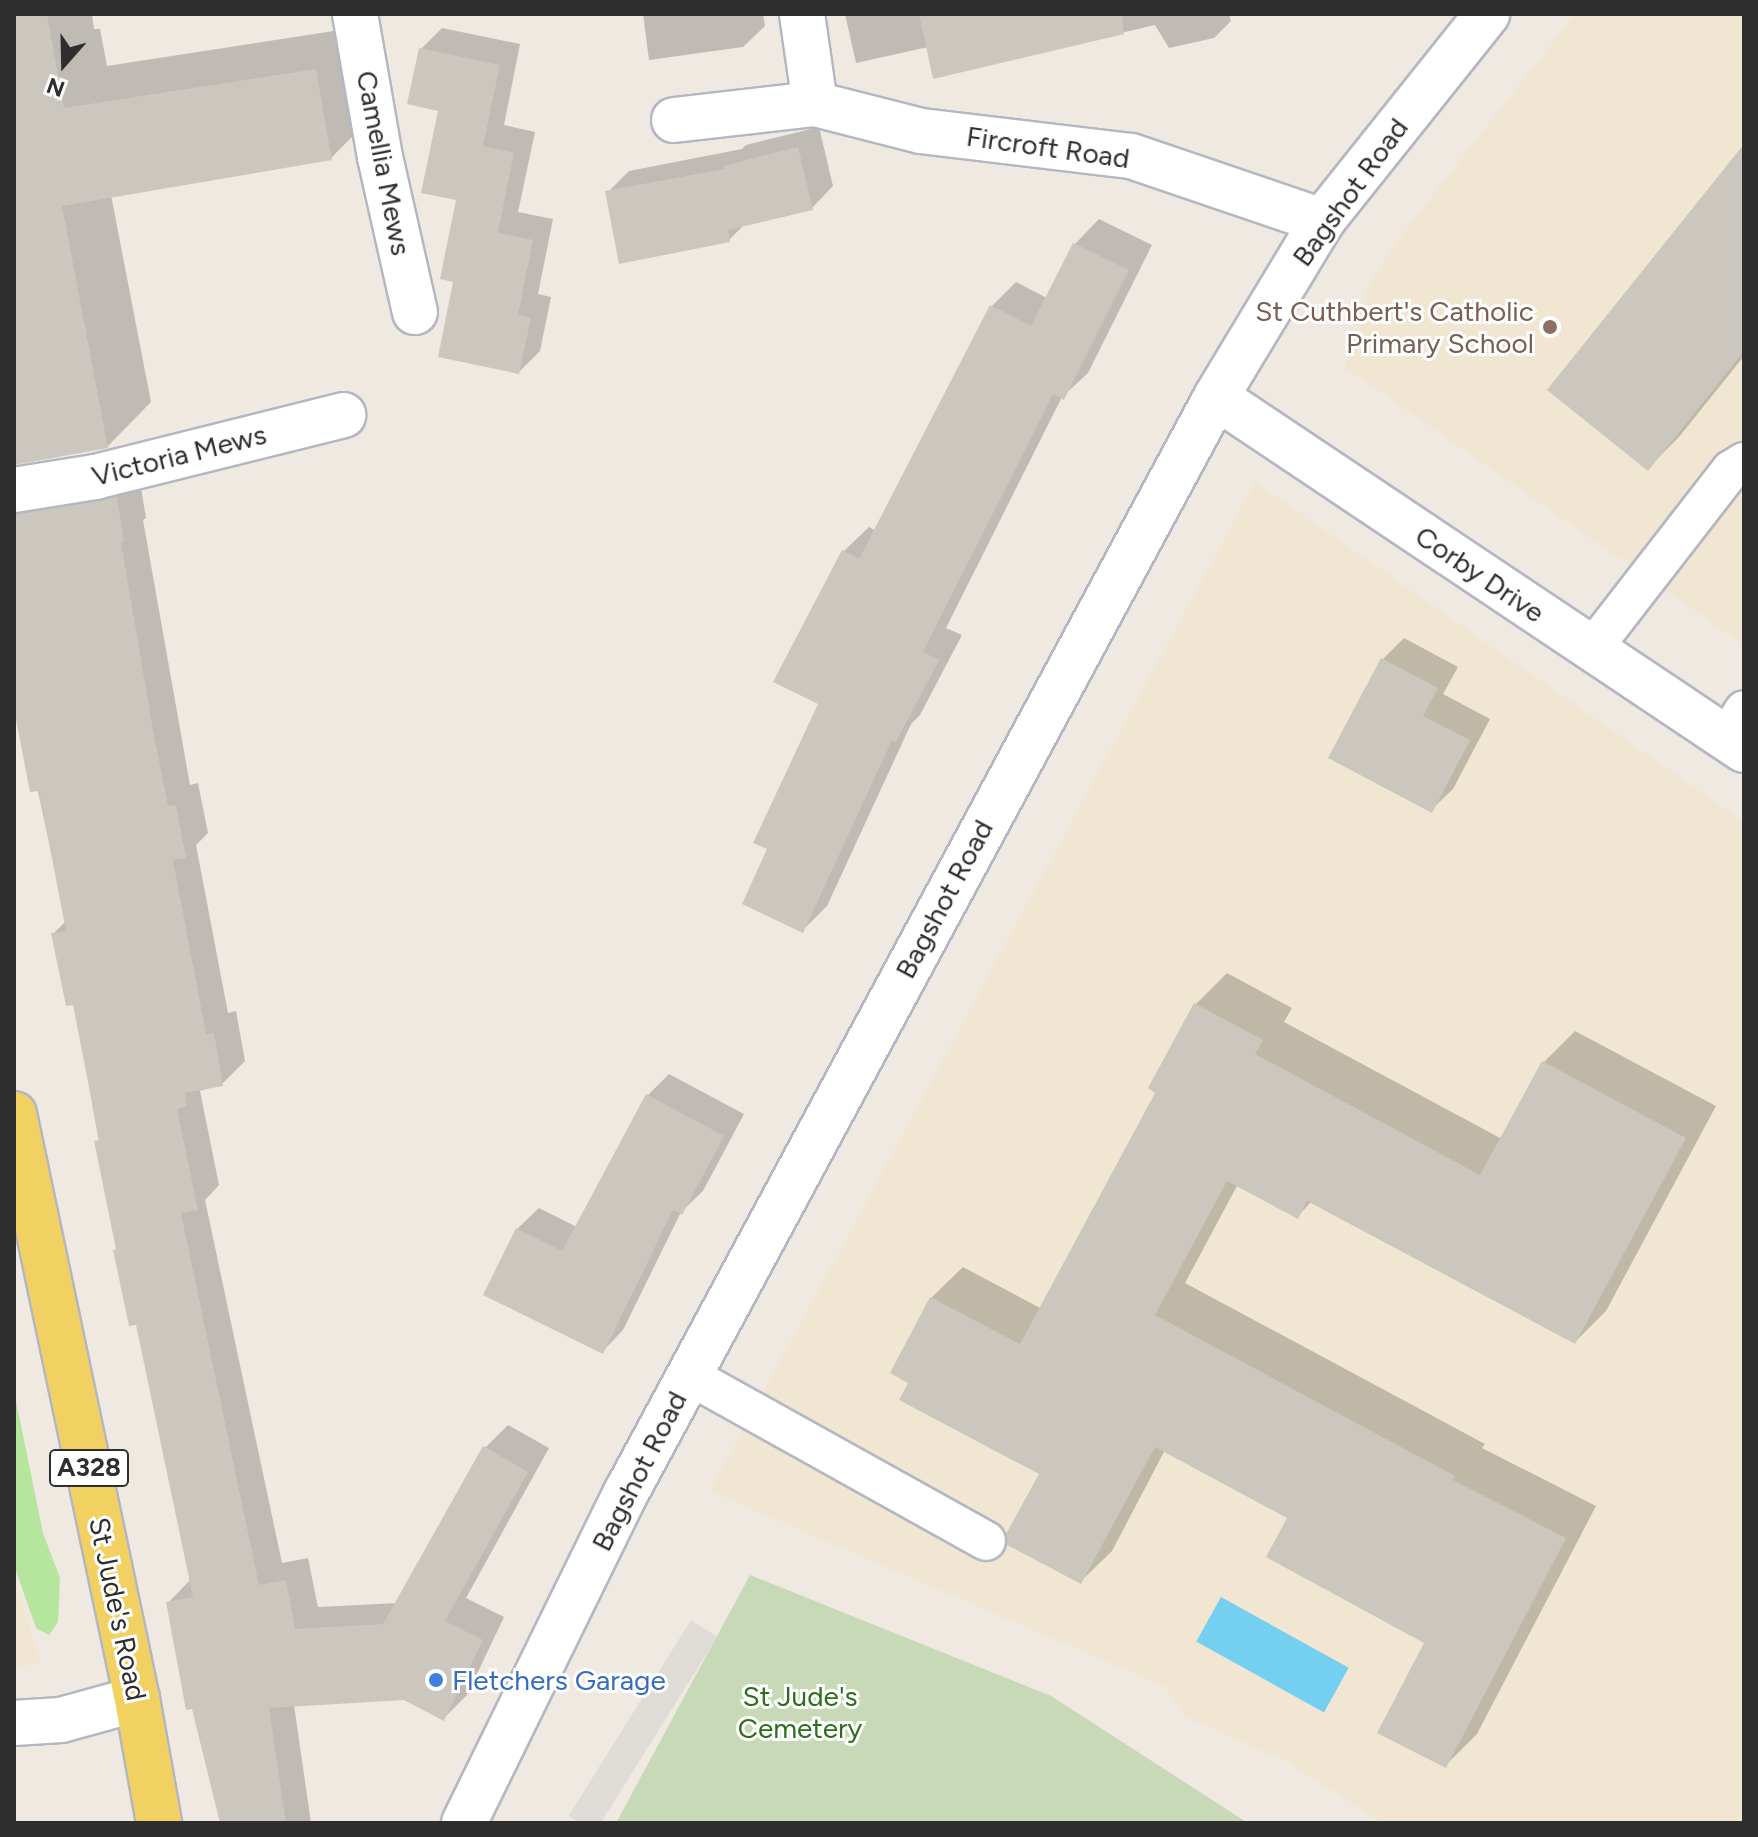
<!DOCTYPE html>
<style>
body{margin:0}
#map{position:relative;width:1758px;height:1837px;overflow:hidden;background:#efe9e1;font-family:Figtree,sans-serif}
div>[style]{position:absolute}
.education>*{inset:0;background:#f0e6d1}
.green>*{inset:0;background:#b6e59e}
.cemetery>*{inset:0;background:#c8d9b8}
.plaza>*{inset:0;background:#dfdcd8;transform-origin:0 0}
.water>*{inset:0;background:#75cff0;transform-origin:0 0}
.shadow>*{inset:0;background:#0003}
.building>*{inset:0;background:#cbc7bf}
.roads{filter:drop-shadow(2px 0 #b4b7c1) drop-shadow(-2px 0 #b4b7c1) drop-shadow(0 2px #b4b7c1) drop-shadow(0 -2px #b4b7c1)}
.service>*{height:38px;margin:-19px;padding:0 19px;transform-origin:19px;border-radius:19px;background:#fff}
.minor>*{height:44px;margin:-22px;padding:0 22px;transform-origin:22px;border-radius:22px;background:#fff}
.primary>*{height:44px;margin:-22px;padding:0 22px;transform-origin:22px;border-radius:22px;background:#f2d163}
.dots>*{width:22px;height:22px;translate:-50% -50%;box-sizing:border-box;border:4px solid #fff;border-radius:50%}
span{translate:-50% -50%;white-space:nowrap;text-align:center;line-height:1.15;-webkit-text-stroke:6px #fff;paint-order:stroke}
.shield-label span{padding:2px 6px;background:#fff;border:2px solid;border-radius:6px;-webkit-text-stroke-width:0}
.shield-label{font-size:26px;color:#2e2e2e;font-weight:700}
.street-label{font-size:28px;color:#2e2e2e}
.education-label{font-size:28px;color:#785e54}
.right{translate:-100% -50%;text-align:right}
.shop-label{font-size:28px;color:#366cbe}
.left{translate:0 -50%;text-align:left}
.park-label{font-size:28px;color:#2c6e1b}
.frame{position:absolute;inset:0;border:16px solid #2e2e2e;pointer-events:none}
.north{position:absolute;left:24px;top:24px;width:80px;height:80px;-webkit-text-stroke:6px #fff;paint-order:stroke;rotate:200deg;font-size:22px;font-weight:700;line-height:32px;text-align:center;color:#2e2e2e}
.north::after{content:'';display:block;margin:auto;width:28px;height:36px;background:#2e2e2e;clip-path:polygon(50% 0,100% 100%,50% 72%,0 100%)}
</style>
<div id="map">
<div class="education">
<div style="clip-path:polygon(1575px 14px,1744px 14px,1744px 645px,1345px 367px,1368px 287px,1394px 245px)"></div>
<div style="clip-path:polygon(1255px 482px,1744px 822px,1744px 1823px,1382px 1823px,1288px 1762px,1184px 1716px,1166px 1687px,710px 1491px)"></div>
<div style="clip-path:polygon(14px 1578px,41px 1663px,14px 1667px)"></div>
</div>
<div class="green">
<div style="clip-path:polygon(14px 1391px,43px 1533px,60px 1578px,58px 1622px,49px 1635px,36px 1628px,14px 1565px)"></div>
</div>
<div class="cemetery">
<div style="clip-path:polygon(750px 1575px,1051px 1696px,1248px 1823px,616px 1823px)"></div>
</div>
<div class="plaza">
<div style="left:691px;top:1620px;width:31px;height:231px;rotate:32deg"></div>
</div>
<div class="water">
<div style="left:1221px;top:1597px;width:146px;height:51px;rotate:29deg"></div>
</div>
<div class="shadow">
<div style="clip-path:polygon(14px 14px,92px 14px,94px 29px,100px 29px,107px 66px,360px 27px,374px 115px,331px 158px,111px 195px,151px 402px,108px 446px,14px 463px)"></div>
<div style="clip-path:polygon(643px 14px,763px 14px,765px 26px,743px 47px,649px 60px)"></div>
<div style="clip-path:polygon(845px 14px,1229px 14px,1231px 21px,1214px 38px,1169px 48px,1155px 25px,935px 77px,928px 47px,856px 63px)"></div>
<div style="clip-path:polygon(442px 28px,520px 44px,504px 125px,535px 132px,518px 212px,553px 219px,538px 294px,551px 297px,540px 351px,519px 372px,455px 280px,459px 198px,440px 109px,421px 49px)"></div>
<div style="clip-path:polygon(819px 127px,833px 186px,812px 208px,746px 223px,729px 240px,608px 192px,629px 171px,742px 149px,746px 145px)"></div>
<div style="clip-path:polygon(1744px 153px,1744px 356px,1679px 437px,1648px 468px)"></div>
<div style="clip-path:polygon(1099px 219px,1152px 245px,1088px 373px,1062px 397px,946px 628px,962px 635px,920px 715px,911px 724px,827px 906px,802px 931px,770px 848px,820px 703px,844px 551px,869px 527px,876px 531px,991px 307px,1016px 282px,1047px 298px,1075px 244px)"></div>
<div style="clip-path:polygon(139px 476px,146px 518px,143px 520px,190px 785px,198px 783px,208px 833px,196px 845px,228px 1013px,236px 1011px,245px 1061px,222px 1084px,200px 1091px,219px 1185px,205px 1200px,282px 1563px,308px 1558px,318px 1607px,398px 1603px,485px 1448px,508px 1425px,549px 1448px,466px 1598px,504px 1617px,467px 1695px,444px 1718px,405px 1698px,294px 1705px,311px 1823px,222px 1823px,168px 1603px,191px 1579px,137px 1323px,118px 1248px,74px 1002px,53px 934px,66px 921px,14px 680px,14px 485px)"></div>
<div style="clip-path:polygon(1404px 638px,1458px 667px,1443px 694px,1490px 719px,1453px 789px,1431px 810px,1331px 757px,1383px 659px)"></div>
<div style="clip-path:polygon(1227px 973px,1292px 1008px,1284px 1022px,1502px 1139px,1544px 1062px,1575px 1031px,1716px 1106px,1606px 1311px,1575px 1342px,1312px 1201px,1298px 1216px,1238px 1184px,1185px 1283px,1485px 1444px,1482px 1448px,1596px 1506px,1477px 1734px,1446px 1765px,1427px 1642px,1290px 1517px,1165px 1450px,1112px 1551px,1080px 1582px,1041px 1474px,931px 1298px,963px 1267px,1042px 1309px,1158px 1092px,1151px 1087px,1196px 1004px)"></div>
<div style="clip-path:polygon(669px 1074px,744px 1114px,703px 1191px,681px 1212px,623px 1330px,602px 1352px,517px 1229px,539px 1208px,577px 1227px,648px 1095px)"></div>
</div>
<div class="building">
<div style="clip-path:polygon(14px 14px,47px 14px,64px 108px,316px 69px,332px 160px,62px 206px,108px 448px,14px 465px)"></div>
<div style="clip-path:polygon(919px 14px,1122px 14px,1124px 34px,933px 79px)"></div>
<div style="clip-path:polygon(419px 48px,500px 65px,483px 146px,514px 153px,498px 233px,533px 240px,518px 315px,531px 318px,519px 374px,438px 357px,453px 282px,440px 279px,456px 200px,421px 193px,438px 111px,407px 104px)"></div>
<div style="clip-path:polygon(1744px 144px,1744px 351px,1648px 471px,1547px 390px)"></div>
<div style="clip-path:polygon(798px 147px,813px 210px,728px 230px,730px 242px,619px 264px,605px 191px,724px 169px,723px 166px)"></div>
<div style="clip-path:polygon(1073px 243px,1129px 270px,1064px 400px,1053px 394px,923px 652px,939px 660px,896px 742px,892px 740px,803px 933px,742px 904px,767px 849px,753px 843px,818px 704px,773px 682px,842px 550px,859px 559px,990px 305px,1031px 326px)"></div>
<div style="clip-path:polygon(117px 497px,124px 542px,121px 543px,153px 730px,168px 806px,176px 805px,186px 858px,173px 860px,206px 1034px,214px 1033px,223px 1086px,185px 1093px,187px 1106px,177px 1109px,198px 1210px,181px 1213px,259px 1585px,286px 1580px,295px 1629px,383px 1624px,483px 1446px,528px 1472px,445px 1621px,483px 1640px,444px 1721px,404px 1700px,269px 1708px,286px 1823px,220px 1823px,192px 1709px,186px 1710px,166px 1602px,193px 1597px,136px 1325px,129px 1326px,113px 1250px,116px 1249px,94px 1141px,99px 1140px,89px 1087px,73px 1005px,66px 1006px,51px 933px,66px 931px,39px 791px,30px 792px,14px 709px,14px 514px)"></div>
<div style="clip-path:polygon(1381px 658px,1438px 688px,1423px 716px,1470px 740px,1432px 813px,1328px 758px)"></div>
<div style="clip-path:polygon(1194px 1003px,1263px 1040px,1255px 1054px,1480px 1175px,1542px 1061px,1686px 1138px,1575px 1344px,1307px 1201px,1298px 1219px,1227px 1181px,1155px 1315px,1455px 1476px,1453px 1480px,1566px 1538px,1446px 1768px,1377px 1733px,1424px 1643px,1266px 1557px,1287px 1518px,1155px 1447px,1081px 1584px,1007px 1545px,1006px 1534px,1039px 1474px,899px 1400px,908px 1383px,890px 1373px,930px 1297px,1020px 1344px,1155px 1093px,1148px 1088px)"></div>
<div style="clip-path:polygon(646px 1094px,724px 1136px,682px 1215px,673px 1210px,603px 1354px,483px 1295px,516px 1228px,562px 1251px)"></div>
</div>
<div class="roads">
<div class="service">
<div style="left:1592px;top:649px;width:227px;rotate:-52.2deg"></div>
<div style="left:1731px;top:470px;width:15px;rotate:-32deg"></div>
<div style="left:1726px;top:738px;width:33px;rotate:-57deg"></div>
<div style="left:688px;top:1375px;width:341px;rotate:29.1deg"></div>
</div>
<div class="minor">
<div style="left:355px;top:14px;width:145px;rotate:80.1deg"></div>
<div style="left:380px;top:157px;width:159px;rotate:77.3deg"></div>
<div style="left:802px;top:14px;width:91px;rotate:81.8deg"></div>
<div style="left:674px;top:120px;width:142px;rotate:-6.5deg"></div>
<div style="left:815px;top:104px;width:109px;rotate:14.3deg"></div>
<div style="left:921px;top:131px;width:211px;rotate:6.8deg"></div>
<div style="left:1131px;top:156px;width:202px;rotate:18.8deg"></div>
<div style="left:1216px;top:397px;width:635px;rotate:33.77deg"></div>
<div style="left:14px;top:490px;width:82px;rotate:-9.1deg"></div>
<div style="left:95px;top:477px;width:256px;rotate:-14deg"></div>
<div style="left:14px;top:1723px;width:47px;rotate:-3.7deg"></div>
<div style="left:61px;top:1720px;width:79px;rotate:-15.4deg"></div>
<div style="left:464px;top:1823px;width:370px;rotate:-63.9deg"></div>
<div style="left:627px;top:1491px;width:1242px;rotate:-61.7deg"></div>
<div style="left:1216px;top:397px;width:205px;rotate:-58.9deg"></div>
<div style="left:1322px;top:221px;width:265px;rotate:-51.4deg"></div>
</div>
<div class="primary">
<div style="left:14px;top:1114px;width:598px;rotate:78.13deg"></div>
<div style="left:137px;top:1699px;width:126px;rotate:79.9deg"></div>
</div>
</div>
<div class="dots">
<div style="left:1550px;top:327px;background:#8d6e63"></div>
<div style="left:436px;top:1680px;background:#3f7fe0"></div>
</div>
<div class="shield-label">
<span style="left:89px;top:1468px">A328</span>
</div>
<div class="street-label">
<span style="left:1048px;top:147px;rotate:8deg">Fircroft Road</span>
<span style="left:384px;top:163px;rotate:79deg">Camellia Mews</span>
<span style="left:1350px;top:192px;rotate:-54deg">Bagshot Road</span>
<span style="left:179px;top:455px;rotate:-14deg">Victoria Mews</span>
<span style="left:1480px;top:574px;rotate:34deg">Corby Drive</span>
<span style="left:944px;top:899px;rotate:-62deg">Bagshot Road</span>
<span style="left:639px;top:1471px;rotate:-63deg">Bagshot Road</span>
<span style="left:118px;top:1609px;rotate:78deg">St Jude's Road</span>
</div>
<div class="education-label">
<span class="right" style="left:1534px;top:327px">St Cuthbert's Catholic<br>Primary School</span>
</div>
<div class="shop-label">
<span class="left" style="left:452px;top:1680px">Fletchers Garage</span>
</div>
<div class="park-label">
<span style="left:800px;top:1712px">St Jude's<br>Cemetery</span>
</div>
<div class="frame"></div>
<div class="north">N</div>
</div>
